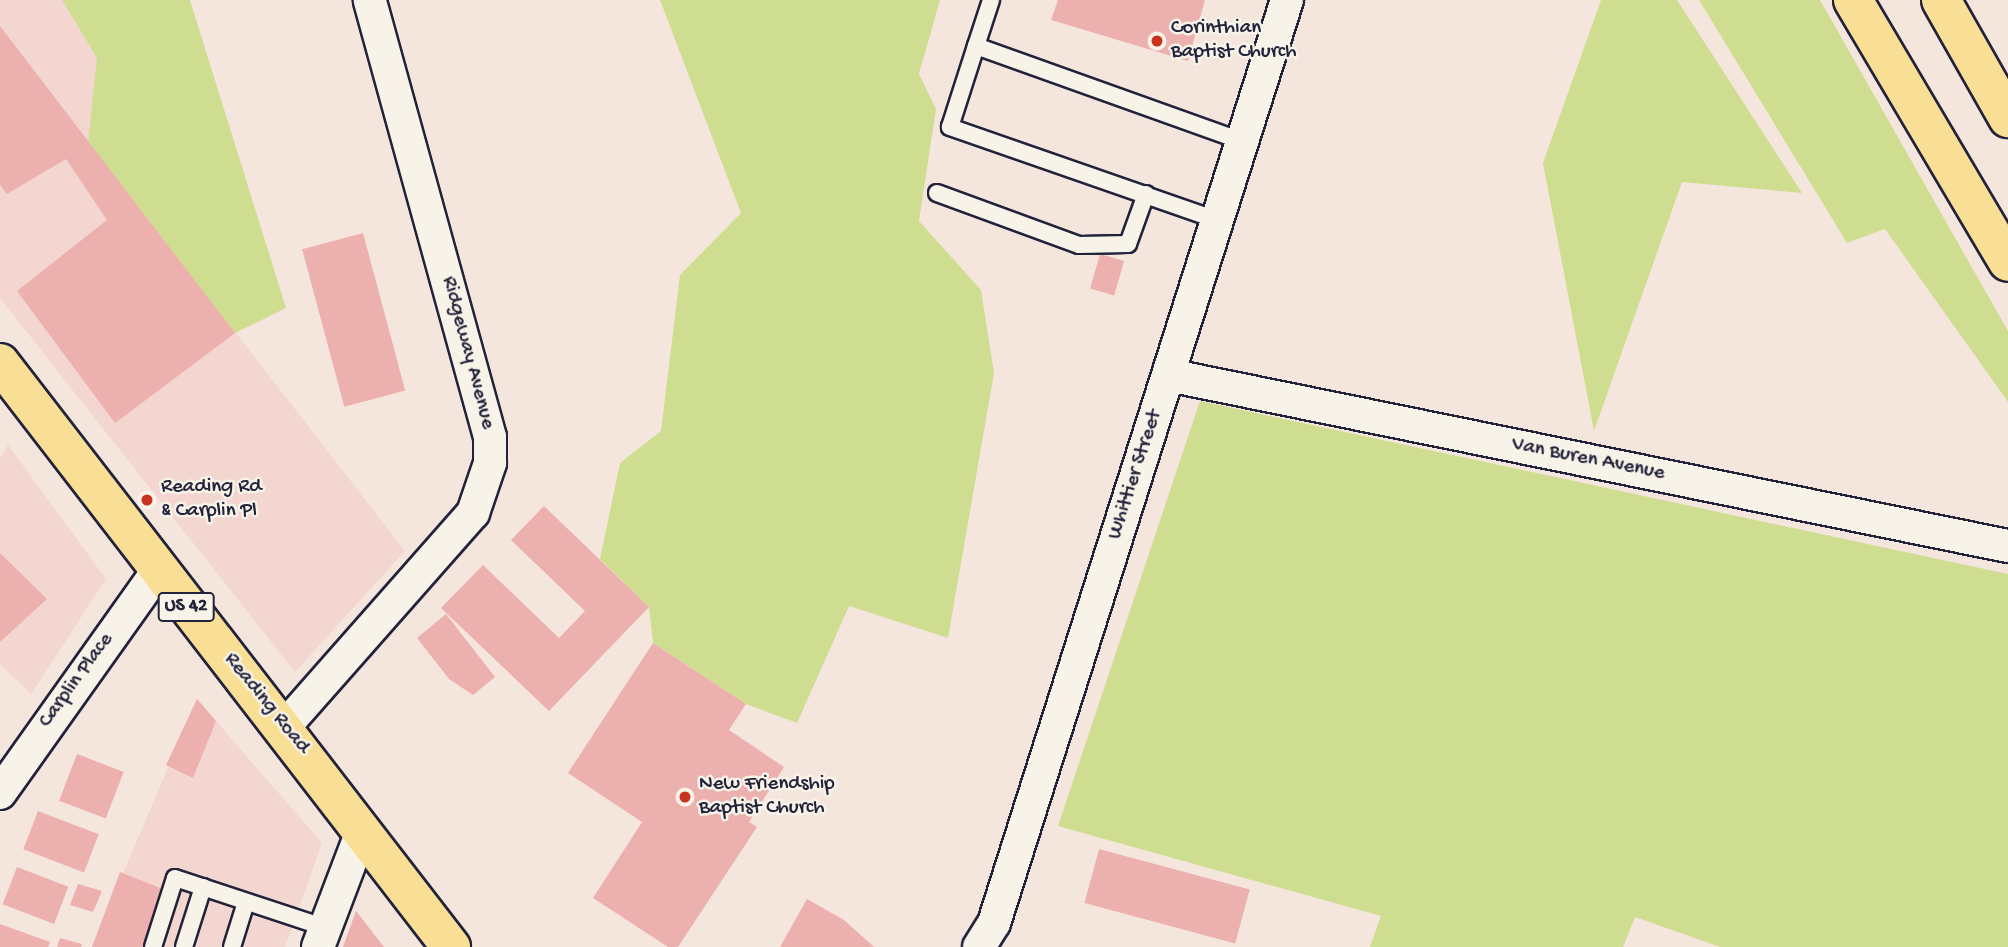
<!DOCTYPE html>
<style>
body{margin:0}
#map{position:relative;width:2008px;height:947px;overflow:hidden;background:#f5e6dd;font-family:"Gochi Hand",sans-serif}
div>[style]{position:absolute}
.built>*{inset:0;background:#f2d6cf}
.green>*{inset:0;background:#cfdd90}
.building>*{inset:0;background:#ecb0af;transform-origin:0 0}
.roads{filter:drop-shadow(2px 0 #22223b) drop-shadow(-2px 0 #22223b) drop-shadow(0 2px #22223b) drop-shadow(0 -2px #22223b)}
.lane>*{height:16px;margin:-8px;padding:0 8px;transform-origin:8px;border-radius:8px;background:#f7f3e8}
.street>*{height:32px;margin:-16px;padding:0 16px;transform-origin:16px;border-radius:16px;background:#f7f3e8}
.primary>*{height:38px;margin:-19px;padding:0 19px;transform-origin:19px;border-radius:19px;background:#f9df96}
.highway>*{height:38px;margin:-19px;padding:0 19px;transform-origin:19px;border-radius:19px;background:#f9df96}
.dots>*{width:19px;height:19px;translate:-50% -50%;box-sizing:border-box;border:4px solid #f7f3e8;border-radius:50%}
span{translate:-50% -50%;white-space:nowrap;text-align:center;line-height:1.15;-webkit-text-stroke:5px #f7f3e8;paint-order:stroke}
.shield-label span{padding:2px 5px;background:#f7f3e8;border:2px solid;border-radius:5px;-webkit-text-stroke-width:0}
.shield-label{font-size:19px;color:#22223b;font-weight:700}
.poi-label{font-size:21px;color:#22223b}
.left{translate:0 -50%;text-align:left}
.street-label{font-size:21px;color:#22223b}
</style>
<div id="map">
<div class="built">
<div style="clip-path:polygon(0 0,62px 0,97px 58px,88px 142px,405px 551px,295px 672px,0 298px)"></div>
<div style="clip-path:polygon(8px 445px,106px 579px,31px 694px,0 664px,0 458px)"></div>
<div style="clip-path:polygon(197px 699px,322px 843px,285px 947px,92px 947px)"></div>
</div>
<div class="green">
<div style="clip-path:polygon(62px 0,190px 0,286px 308px,235px 333px,88px 142px,97px 58px)"></div>
<div style="clip-path:polygon(660px 0,940px 0,919px 74px,936px 109px,919px 221px,981px 290px,994px 373px,948px 638px,849px 606px,797px 723px,746px 704px,653px 643px,649px 607px,600px 559px,620px 463px,661px 431px,680px 275px,741px 213px)"></div>
<div style="clip-path:polygon(1601px 0,1677px 0,1802px 193px,1682px 182px,1594px 431px,1543px 163px)"></div>
<div style="clip-path:polygon(1699px 0,1820px 0,2008px 331px,2008px 402px,1885px 229px,1847px 243px)"></div>
<div style="clip-path:polygon(1200px 401px,2008px 574px,2008px 947px,1720px 947px,1635px 917px,1623px 947px,1370px 947px,1381px 916px,1058px 826px)"></div>
</div>
<div class="building">
<div style="clip-path:polygon(1058px 0,1205px 0,1188px 61px,1051px 20px)"></div>
<div style="clip-path:polygon(0 26px,235px 333px,115px 423px,17px 291px,107px 220px,66px 159px,7px 194px,0 185px)"></div>
<div style="left:363px;top:233px;width:163px;height:63px;rotate:75deg"></div>
<div style="left:1100px;top:254px;width:25px;height:36px;rotate:16deg"></div>
<div style="clip-path:polygon(544px 506px,649px 607px,549px 711px,441px 608px,483px 565px,559px 638px,585px 611px,511px 540px)"></div>
<div style="clip-path:polygon(0 553px,47px 599px,0 642px)"></div>
<div style="clip-path:polygon(446px 614px,495px 677px,473px 695px,449px 679px,417px 638px)"></div>
<div style="clip-path:polygon(653px 643px,746px 704px,729px 730px,784px 767px,749px 822px,757px 827px,678px 947px,668px 947px,593px 898px,642px 822px,568px 773px)"></div>
<div style="clip-path:polygon(197px 699px,216px 721px,193px 778px,166px 765px)"></div>
<div style="left:77px;top:754px;width:50px;height:50px;rotate:21deg"></div>
<div style="left:38px;top:811px;width:65px;height:41px;rotate:21deg"></div>
<div style="left:1099px;top:849px;width:156px;height:56px;rotate:15deg"></div>
<div style="left:17px;top:867px;width:55px;height:40px;rotate:21deg"></div>
<div style="clip-path:polygon(120px 872px,165px 890px,143px 947px,92px 947px)"></div>
<div style="clip-path:polygon(78px 884px,102px 891px,93px 912px,70px 905px)"></div>
<div style="clip-path:polygon(807px 899px,844px 920px,874px 947px,780px 947px)"></div>
<div style="clip-path:polygon(356px 911px,384px 947px,343px 947px)"></div>
<div style="clip-path:polygon(0 924px,50px 942px,48px 947px,0 947px)"></div>
<div style="clip-path:polygon(60px 938px,82px 944px,81px 947px,57px 947px)"></div>
</div>
<div class="roads">
<div class="lane">
<div style="left:976px;top:46px;width:48px;rotate:-71.9deg"></div>
<div style="left:937px;top:193px;width:151px;rotate:20.1deg"></div>
<div style="left:1079px;top:245px;width:49px;rotate:-1.2deg"></div>
<div style="left:1128px;top:244px;width:53px;rotate:-70.2deg"></div>
<div style="left:1217px;top:220px;width:283px;rotate:-160.8deg"></div>
<div style="left:950px;top:127px;width:85px;rotate:-72.2deg"></div>
<div style="left:976px;top:46px;width:282px;rotate:19.7deg"></div>
<div style="left:153px;top:947px;width:72px;rotate:-72.3deg"></div>
<div style="left:175px;top:878px;width:159px;rotate:18.3deg"></div>
<div style="left:184px;top:947px;width:63px;rotate:-72.4deg"></div>
<div style="left:232px;top:947px;width:47px;rotate:-72.7deg"></div>
</div>
<div class="street">
<div style="left:1168px;top:375px;width:857px;rotate:11.51deg"></div>
<div style="left:286px;top:725px;width:283px;rotate:-48.6deg"></div>
<div style="left:473px;top:513px;width:53px;rotate:-71.2deg"></div>
<div style="left:490px;top:463px;width:26px;rotate:-90deg"></div>
<div style="left:490px;top:437px;width:453px;rotate:-105.4deg"></div>
<div style="left:0;top:793px;width:271px;rotate:-54.6deg"></div>
<div style="left:318px;top:947px;width:124px;rotate:-69.2deg"></div>
<div style="left:979px;top:947px;width:28px;rotate:-58deg"></div>
<div style="left:994px;top:923px;width:968px;rotate:-72.39deg"></div>
</div>
<div class="primary">
<div style="left:0;top:363px;width:738px;rotate:52.32deg"></div>
</div>
<div class="highway">
<div style="left:1853px;top:0;width:304px;rotate:59.4deg"></div>
<div style="left:1941px;top:0;width:136px;rotate:60.4deg"></div>
</div>
</div>
<div class="dots">
<div style="left:1157px;top:41px;background:#c8321e"></div>
<div style="left:147px;top:500px;background:#c8321e"></div>
<div style="left:685px;top:797px;background:#c8321e"></div>
</div>
<div class="shield-label">
<span style="left:186px;top:607px">US 42</span>
</div>
<div class="poi-label">
<span class="left" style="left:1171px;top:41px">Corinthian<br>Baptist Church</span>
<span class="left" style="left:161px;top:500px">Reading Rd<br>&amp; Carplin Pl</span>
<span class="left" style="left:699px;top:797px">New Friendship<br>Baptist Church</span>
</div>
<div class="street-label">
<span style="left:467px;top:353px;rotate:75deg">Ridgeway Avenue</span>
<span style="left:1588px;top:460px;rotate:11deg">Van Buren Avenue</span>
<span style="left:1136px;top:475px;rotate:-72deg">Whittier Street</span>
<span style="left:77px;top:681px;rotate:-54deg">Carplin Place</span>
<span style="left:266px;top:704px;rotate:51deg">Reading Road</span>
</div>
</div>
